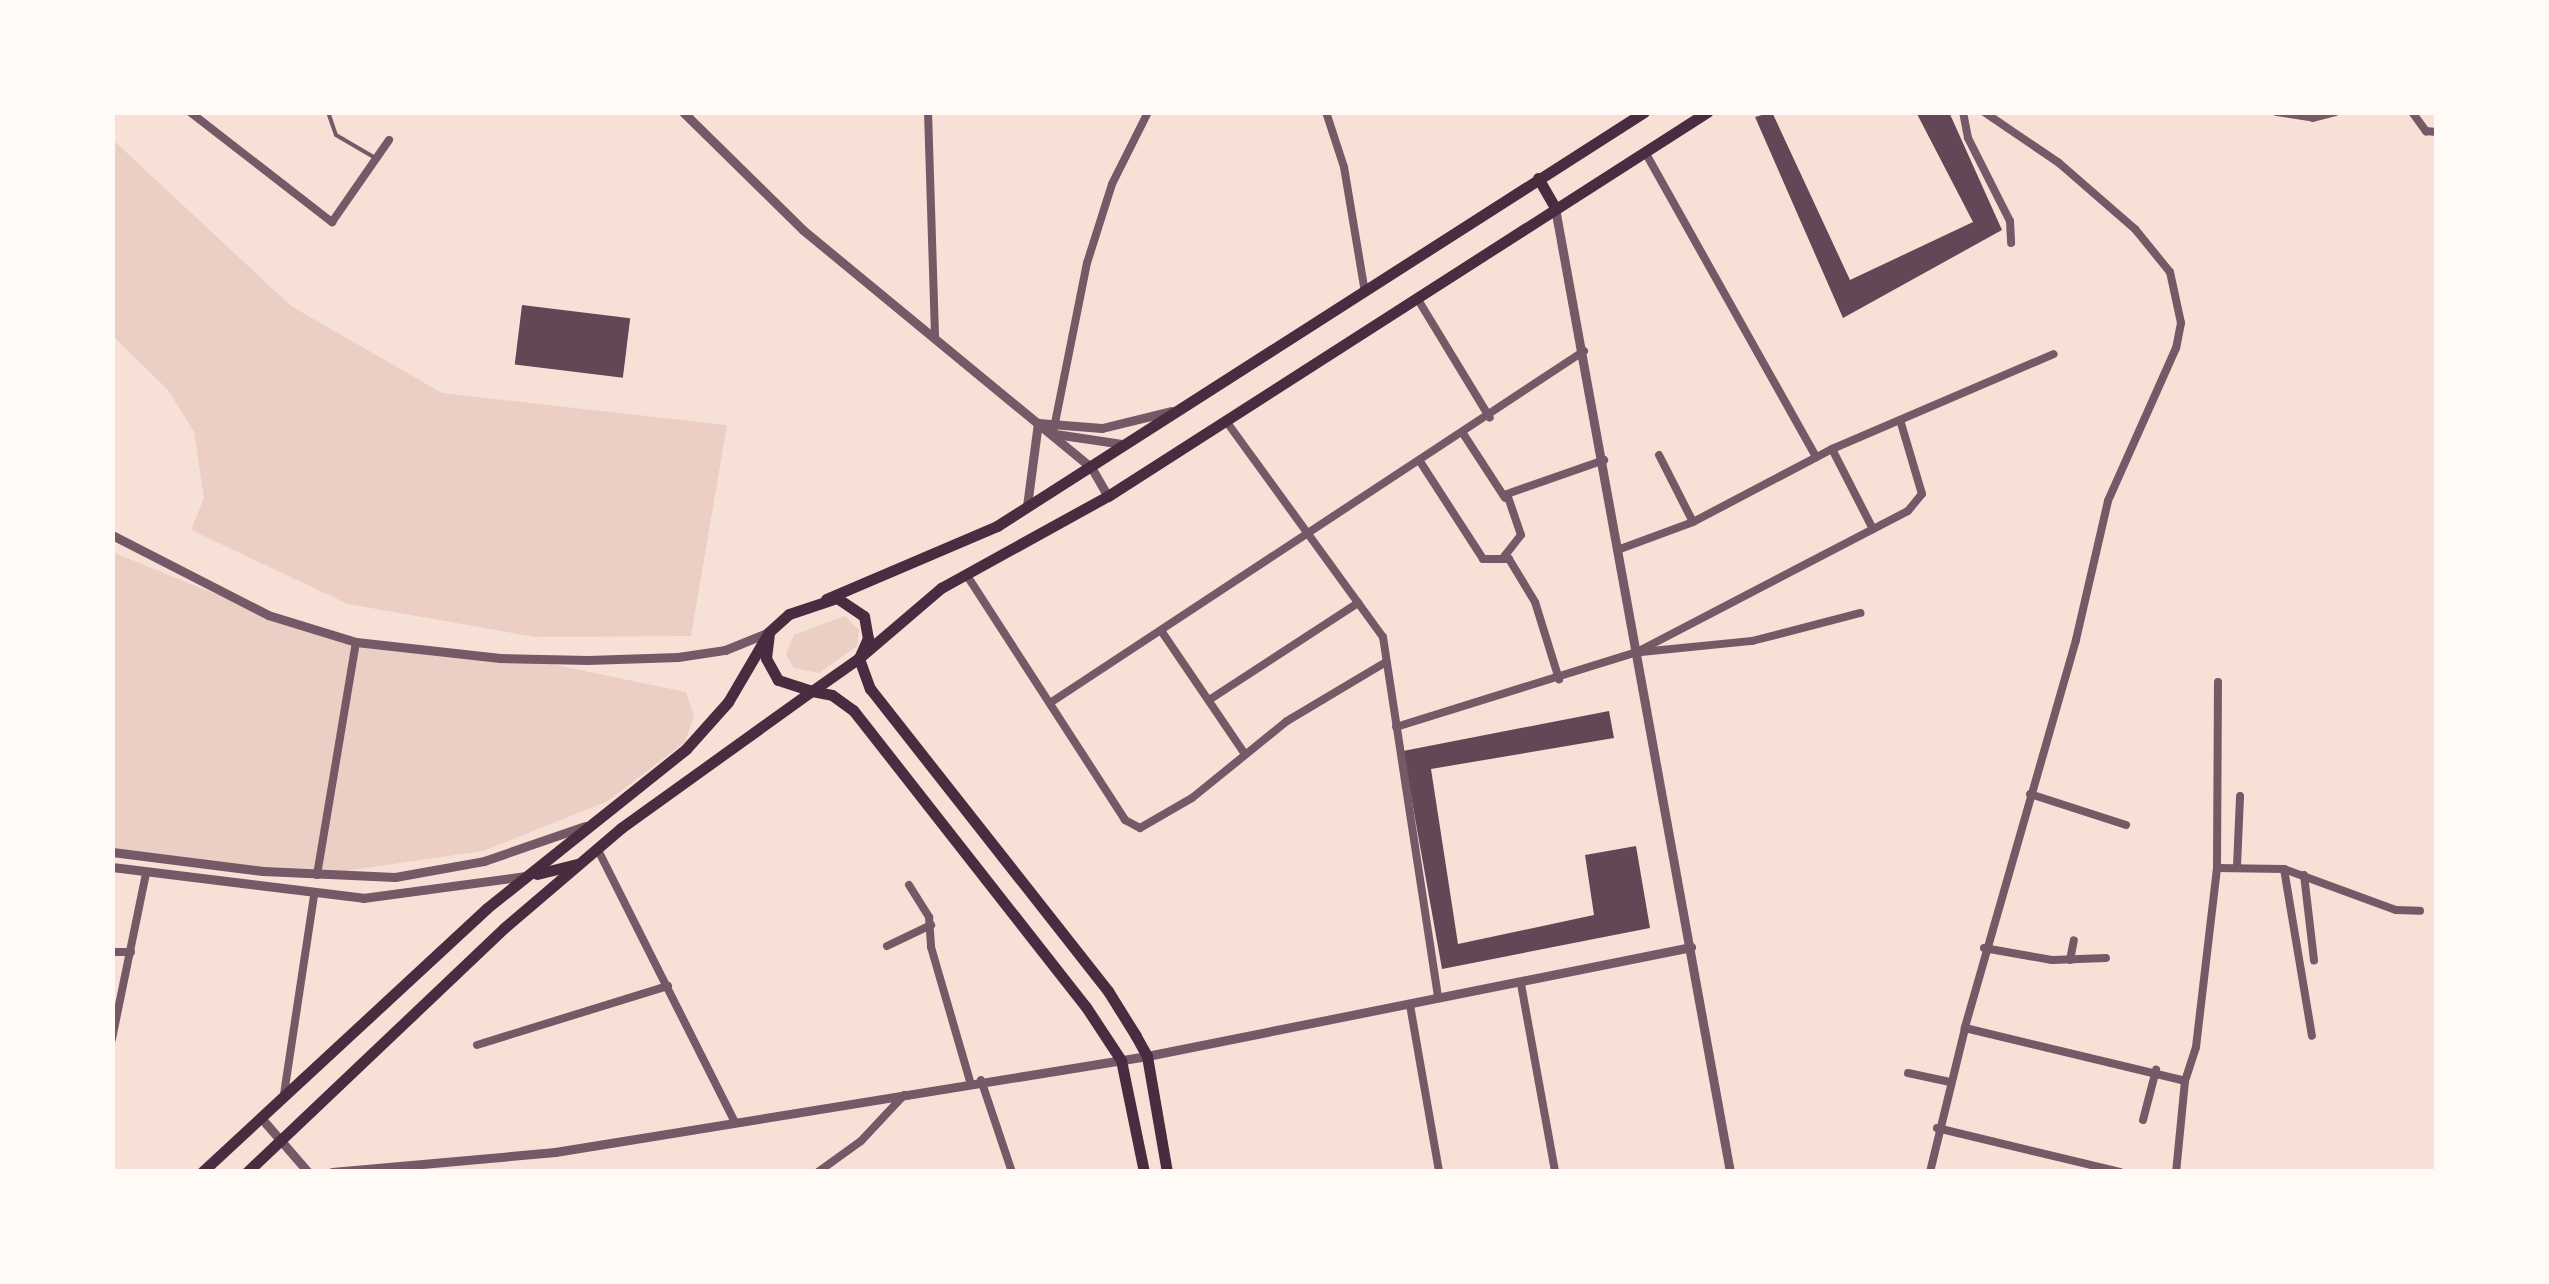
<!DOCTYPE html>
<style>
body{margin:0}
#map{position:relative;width:2549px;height:1284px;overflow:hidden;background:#f7e1d7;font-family:"IBM Plex Sans",sans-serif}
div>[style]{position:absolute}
.green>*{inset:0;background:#ebcfc5}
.building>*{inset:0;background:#644757;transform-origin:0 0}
.service>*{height:4px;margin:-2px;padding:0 2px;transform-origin:2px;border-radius:2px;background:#755966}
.minor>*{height:8px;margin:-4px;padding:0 4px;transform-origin:4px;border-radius:4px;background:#755966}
.tertiary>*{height:9px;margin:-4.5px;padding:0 4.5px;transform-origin:4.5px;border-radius:4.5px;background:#755966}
.primary>*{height:11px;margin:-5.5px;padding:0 5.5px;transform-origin:5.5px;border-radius:5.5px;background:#4a2c40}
span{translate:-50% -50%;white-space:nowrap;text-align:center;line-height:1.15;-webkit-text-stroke:8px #fffaf5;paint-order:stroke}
.frame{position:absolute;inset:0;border:115px solid #fffaf5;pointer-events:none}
</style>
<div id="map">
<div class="green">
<div style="clip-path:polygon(112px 139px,291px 306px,442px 393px,727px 425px,691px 636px,535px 637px,348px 604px,191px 530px,204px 498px,194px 432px,168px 390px,113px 336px)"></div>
<div style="clip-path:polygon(112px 552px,268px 615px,356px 642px,532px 660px,686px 692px,694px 716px,685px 742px,608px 801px,483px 851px,317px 875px,113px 852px)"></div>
<div style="clip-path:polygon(845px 616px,859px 630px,857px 646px,819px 673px,794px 668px,786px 654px,794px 635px)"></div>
</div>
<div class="building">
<div style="clip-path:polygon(1772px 112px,1850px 280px,1973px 222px,1916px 112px,1949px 112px,2002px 230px,1843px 318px,1755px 117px)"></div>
<div style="left:522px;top:305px;width:109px;height:60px;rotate:7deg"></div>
<div style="clip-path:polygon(1609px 711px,1614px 738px,1431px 769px,1458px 944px,1594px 915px,1585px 855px,1636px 846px,1650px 928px,1442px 969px,1403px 751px)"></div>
</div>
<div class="service">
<div style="left:328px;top:112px;width:24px;rotate:71deg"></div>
<div style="left:336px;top:135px;width:48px;rotate:30.3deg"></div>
</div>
<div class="minor">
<div style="left:190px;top:112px;width:180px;rotate:37.8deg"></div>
<div style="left:332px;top:222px;width:100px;rotate:-55.2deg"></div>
<div style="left:928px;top:112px;width:226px;rotate:88.2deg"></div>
<div style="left:1326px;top:112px;width:58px;rotate:71.9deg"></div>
<div style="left:1344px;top:167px;width:122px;rotate:80.5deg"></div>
<div style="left:1963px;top:112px;width:26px;rotate:79deg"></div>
<div style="left:1968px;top:138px;width:93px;rotate:63.2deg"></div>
<div style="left:2010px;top:221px;width:22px;rotate:87deg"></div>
<div style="left:1984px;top:112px;width:91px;rotate:34.2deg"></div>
<div style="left:2059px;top:163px;width:101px;rotate:41deg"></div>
<div style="left:2135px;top:229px;width:55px;rotate:50.9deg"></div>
<div style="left:2170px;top:272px;width:52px;rotate:77.8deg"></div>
<div style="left:2181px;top:323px;width:25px;rotate:101deg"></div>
<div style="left:2176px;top:348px;width:167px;rotate:114deg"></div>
<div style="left:2108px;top:501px;width:143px;rotate:103deg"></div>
<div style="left:2076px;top:640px;width:404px;rotate:106deg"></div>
<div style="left:1965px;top:1028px;width:226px;rotate:13.5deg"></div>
<div style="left:2185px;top:1081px;width:91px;rotate:95.6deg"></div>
<div style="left:2277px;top:112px;width:36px;rotate:9deg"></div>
<div style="left:2313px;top:118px;width:23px;rotate:-15deg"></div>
<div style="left:2412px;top:112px;width:24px;rotate:54deg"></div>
<div style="left:2426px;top:131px;width:10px;rotate:6deg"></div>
<div style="left:1645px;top:152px;width:350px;rotate:60.7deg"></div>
<div style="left:1417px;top:298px;width:140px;rotate:58.7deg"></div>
<div style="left:1226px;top:421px;width:267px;rotate:54deg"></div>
<div style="left:1383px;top:637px;width:364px;rotate:81.3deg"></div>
<div style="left:1054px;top:428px;width:168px;rotate:-78.7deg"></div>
<div style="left:1087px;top:263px;width:83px;rotate:-72.4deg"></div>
<div style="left:1112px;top:184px;width:80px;rotate:-63.4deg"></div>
<div style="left:1464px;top:435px;width:75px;rotate:56.9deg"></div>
<div style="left:1832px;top:449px;width:90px;rotate:62.9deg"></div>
<div style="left:1659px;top:455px;width:75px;rotate:63.1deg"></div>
<div style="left:1421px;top:463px;width:114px;rotate:57.1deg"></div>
<div style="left:1483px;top:559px;width:26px"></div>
<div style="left:1509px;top:559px;width:50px;rotate:58.8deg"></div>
<div style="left:1535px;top:602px;width:81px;rotate:72.7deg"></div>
<div style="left:1620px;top:549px;width:78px;rotate:-20.3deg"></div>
<div style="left:1693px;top:522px;width:157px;rotate:-27.7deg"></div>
<div style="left:1832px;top:449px;width:241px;rotate:-23.2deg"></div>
<div style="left:1503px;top:558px;width:29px;rotate:-52deg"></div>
<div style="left:1521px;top:535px;width:43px;rotate:-108.9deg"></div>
<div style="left:1507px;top:494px;width:103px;rotate:-19.3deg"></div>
<div style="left:966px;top:574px;width:293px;rotate:57.1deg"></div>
<div style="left:1125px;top:820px;width:17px;rotate:28deg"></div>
<div style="left:1140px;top:828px;width:60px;rotate:-30deg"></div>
<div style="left:1192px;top:798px;width:122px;rotate:-39deg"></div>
<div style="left:1287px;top:721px;width:115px;rotate:-30.8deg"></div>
<div style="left:1162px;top:632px;width:148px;rotate:55.8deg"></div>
<div style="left:1641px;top:652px;width:112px;rotate:-5.7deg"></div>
<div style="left:1752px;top:641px;width:112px;rotate:-14.5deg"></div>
<div style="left:1209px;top:700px;width:178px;rotate:-33.1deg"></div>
<div style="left:1053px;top:701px;width:636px;rotate:-33.39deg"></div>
<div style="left:1396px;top:727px;width:252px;rotate:-17.3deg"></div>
<div style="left:1637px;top:652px;width:305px;rotate:-27.5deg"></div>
<div style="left:1908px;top:511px;width:22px;rotate:-51deg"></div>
<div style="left:1922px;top:494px;width:74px;rotate:-106.5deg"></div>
<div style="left:2030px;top:794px;width:101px;rotate:17.9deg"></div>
<div style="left:597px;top:848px;width:307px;rotate:63.3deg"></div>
<div style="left:2237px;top:866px;width:70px;rotate:-87.5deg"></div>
<div style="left:2217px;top:868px;width:67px;rotate:0.9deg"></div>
<div style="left:2284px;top:869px;width:119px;rotate:20.1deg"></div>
<div style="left:2396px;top:910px;width:24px;rotate:2deg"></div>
<div style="left:2284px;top:869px;width:169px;rotate:80.5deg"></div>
<div style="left:317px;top:875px;width:236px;rotate:-80.5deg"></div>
<div style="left:2304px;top:875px;width:86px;rotate:83.3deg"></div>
<div style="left:909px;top:885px;width:38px;rotate:58deg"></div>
<div style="left:929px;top:917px;width:30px;rotate:86deg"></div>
<div style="left:931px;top:947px;width:140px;rotate:73.8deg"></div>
<div style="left:887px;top:946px;width:49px;rotate:-25.5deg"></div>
<div style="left:1984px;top:948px;width:69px;rotate:10deg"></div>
<div style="left:2052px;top:960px;width:54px;rotate:-2.1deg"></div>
<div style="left:112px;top:952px;width:19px"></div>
<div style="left:2070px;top:960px;width:20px;rotate:-79deg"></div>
<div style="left:1521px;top:984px;width:191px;rotate:79.7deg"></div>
<div style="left:1410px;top:1005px;width:169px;rotate:80.1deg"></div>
<div style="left:112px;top:1039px;width:169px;rotate:-78.4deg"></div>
<div style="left:477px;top:1045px;width:200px;rotate:-17.2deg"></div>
<div style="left:1908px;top:1073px;width:43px;rotate:12.1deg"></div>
<div style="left:981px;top:1080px;width:97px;rotate:71.4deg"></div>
<div style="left:2185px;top:1081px;width:36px;rotate:-72deg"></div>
<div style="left:2196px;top:1047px;width:180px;rotate:-83.3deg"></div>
<div style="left:2217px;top:868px;width:186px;rotate:-89.7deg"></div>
<div style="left:284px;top:1094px;width:200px;rotate:-81.4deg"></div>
<div style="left:2143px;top:1120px;width:52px;rotate:-75.4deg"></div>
<div style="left:1937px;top:1128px;width:188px;rotate:13.5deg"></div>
<div style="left:818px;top:1172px;width:53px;rotate:-35.8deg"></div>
<div style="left:861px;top:1141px;width:63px;rotate:-46.9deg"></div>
<div style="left:1930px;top:1172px;width:148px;rotate:-76.3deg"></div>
</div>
<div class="tertiary">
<div style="left:683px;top:112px;width:168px;rotate:44.5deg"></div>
<div style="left:803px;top:230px;width:373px;rotate:39.5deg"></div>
<div style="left:1091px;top:467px;width:34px;rotate:60deg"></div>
<div style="left:1555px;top:208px;width:980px;rotate:79.71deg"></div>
<div style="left:1055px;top:434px;width:69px;rotate:8.4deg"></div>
<div style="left:1027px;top:506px;width:84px;rotate:-82.5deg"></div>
<div style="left:1038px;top:423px;width:64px;rotate:4.5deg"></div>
<div style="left:1102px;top:428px;width:71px;rotate:-13.8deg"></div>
<div style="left:112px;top:535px;width:175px;rotate:27.1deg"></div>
<div style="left:268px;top:615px;width:92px;rotate:17.1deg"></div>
<div style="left:356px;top:642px;width:145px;rotate:6.3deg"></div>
<div style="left:500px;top:658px;width:88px;rotate:1.3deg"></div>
<div style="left:588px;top:660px;width:90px;rotate:-1.9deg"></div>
<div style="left:678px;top:657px;width:48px;rotate:-8.5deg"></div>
<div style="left:725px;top:650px;width:48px;rotate:-22.2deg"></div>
<div style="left:112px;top:852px;width:152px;rotate:7.2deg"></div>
<div style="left:263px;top:871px;width:132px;rotate:2.6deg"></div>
<div style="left:395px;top:877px;width:90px;rotate:-10.2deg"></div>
<div style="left:484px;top:861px;width:107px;rotate:-19.1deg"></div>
<div style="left:112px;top:867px;width:253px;rotate:7deg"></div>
<div style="left:363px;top:898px;width:164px;rotate:-7.7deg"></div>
<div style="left:262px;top:1119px;width:70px;rotate:49deg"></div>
<div style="left:332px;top:1172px;width:224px;rotate:-5.1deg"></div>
<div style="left:555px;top:1152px;width:600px;rotate:-9.21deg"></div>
<div style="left:1147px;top:1056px;width:555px;rotate:-11.33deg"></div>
</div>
<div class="primary">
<div style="left:1538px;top:178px;width:34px;rotate:60deg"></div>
<div style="left:837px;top:598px;width:32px;rotate:34deg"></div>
<div style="left:864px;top:616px;width:22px;rotate:80deg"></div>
<div style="left:868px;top:638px;width:22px;rotate:114deg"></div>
<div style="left:859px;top:658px;width:57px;rotate:144.9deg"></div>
<div style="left:812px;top:691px;width:36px;rotate:-162deg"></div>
<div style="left:778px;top:680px;width:25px;rotate:-119deg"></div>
<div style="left:766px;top:658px;width:26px;rotate:-83deg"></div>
<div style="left:769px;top:632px;width:27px;rotate:-42deg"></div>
<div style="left:789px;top:614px;width:51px;rotate:-18.4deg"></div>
<div style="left:826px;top:599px;width:186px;rotate:-23.1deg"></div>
<div style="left:997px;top:526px;width:768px;rotate:-32.61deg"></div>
<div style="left:537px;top:874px;width:41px;rotate:-14deg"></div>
<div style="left:202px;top:1172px;width:388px;rotate:-42.8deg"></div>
<div style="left:487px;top:908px;width:255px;rotate:-38.6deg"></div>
<div style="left:686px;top:749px;width:63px;rotate:-48.2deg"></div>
<div style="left:728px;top:702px;width:81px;rotate:-59.6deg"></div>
<div style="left:247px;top:1172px;width:354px;rotate:-43.5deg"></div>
<div style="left:504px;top:928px;width:154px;rotate:-40.5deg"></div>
<div style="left:621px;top:828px;width:235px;rotate:-35.7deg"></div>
<div style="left:812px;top:691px;width:20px;rotate:11deg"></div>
<div style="left:832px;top:695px;width:26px;rotate:36deg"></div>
<div style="left:853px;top:710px;width:377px;rotate:51.9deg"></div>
<div style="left:1086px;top:1007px;width:64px;rotate:56.6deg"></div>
<div style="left:1121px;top:1060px;width:114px;rotate:78.4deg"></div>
<div style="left:1167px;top:1172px;width:118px;rotate:-99.8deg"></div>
<div style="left:1147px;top:1056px;width:23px;rotate:-119deg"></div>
<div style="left:1136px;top:1036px;width:53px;rotate:-121.9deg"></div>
<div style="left:1108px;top:991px;width:385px;rotate:-128.2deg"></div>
<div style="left:870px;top:689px;width:33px;rotate:-110deg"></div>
<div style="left:859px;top:658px;width:108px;rotate:-40.5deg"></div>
<div style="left:941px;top:588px;width:191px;rotate:-28.9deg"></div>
<div style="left:1108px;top:496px;width:712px;rotate:-32.66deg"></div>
</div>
<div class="frame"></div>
</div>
